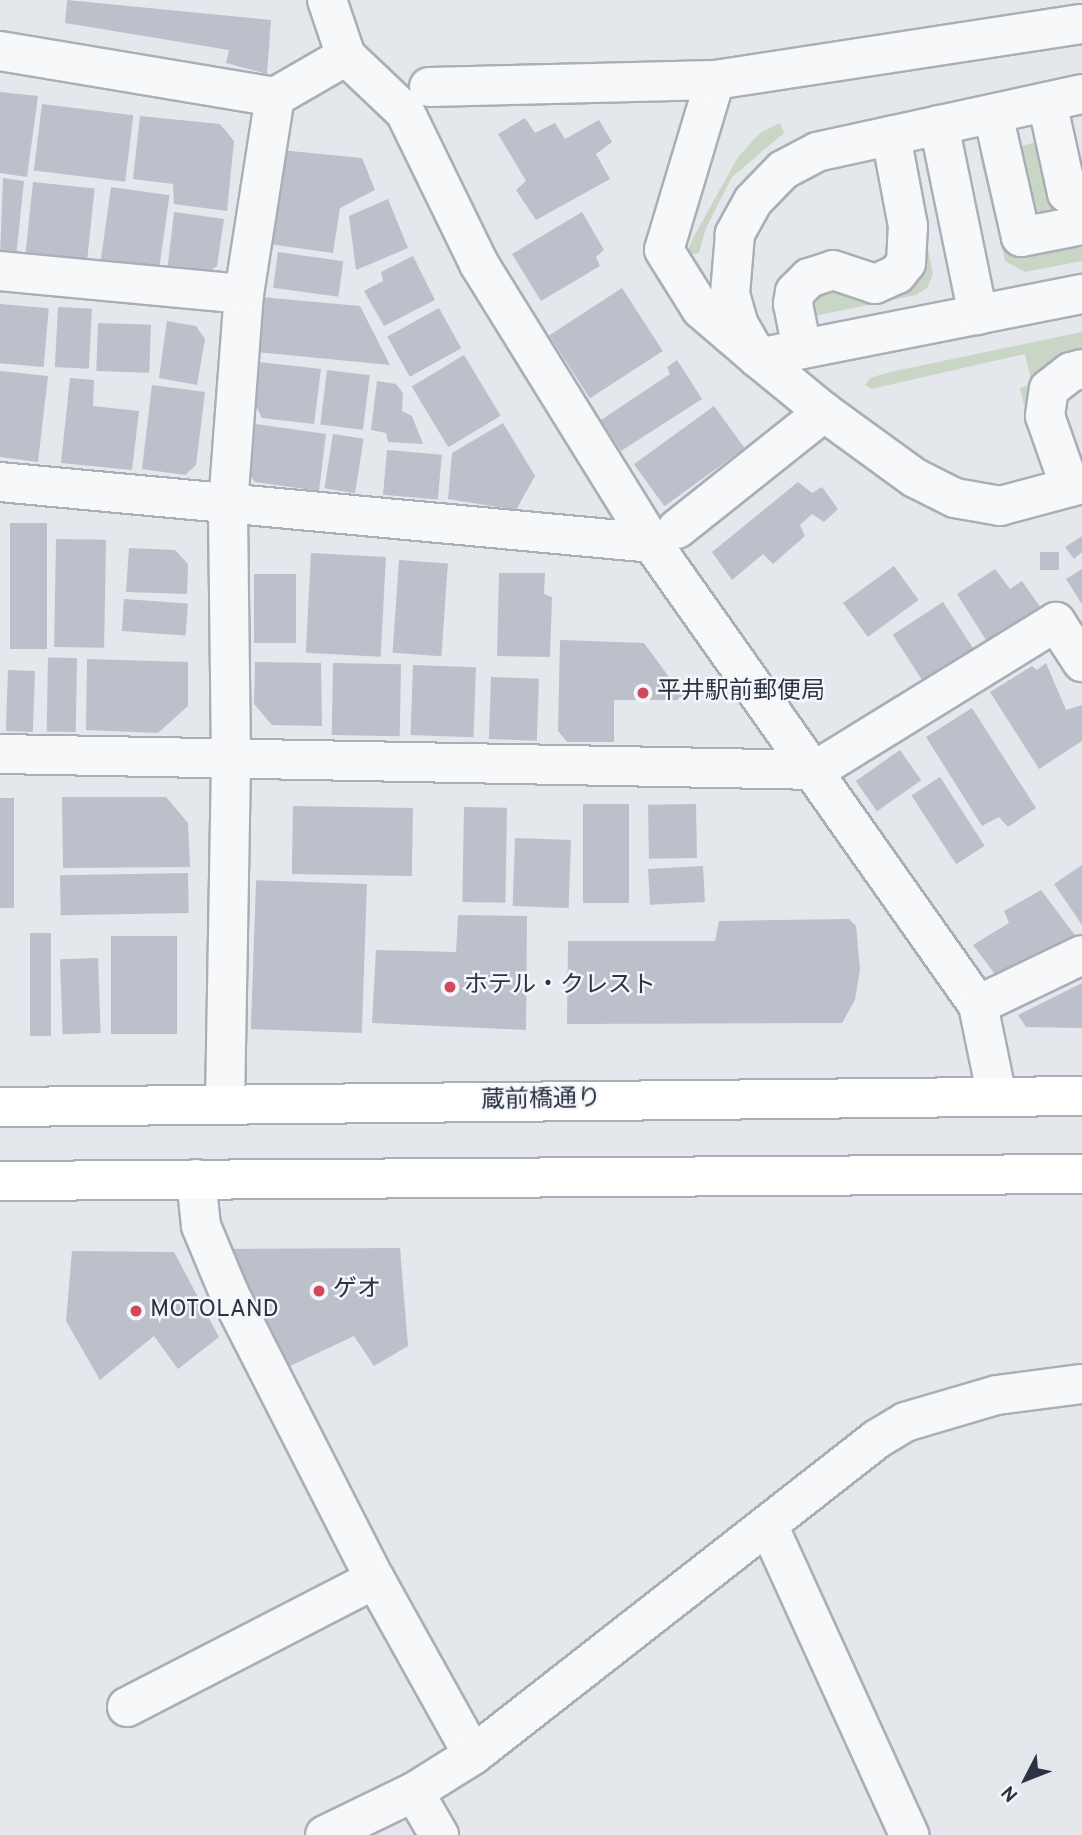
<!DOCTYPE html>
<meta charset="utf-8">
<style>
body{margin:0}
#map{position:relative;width:1082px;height:1835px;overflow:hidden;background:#e4e7ec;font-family:Overpass,"Noto Sans JP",sans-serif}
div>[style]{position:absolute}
.green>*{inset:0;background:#c9d6c5}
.building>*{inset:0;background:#bbc0ca;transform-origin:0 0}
.roads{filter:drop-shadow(2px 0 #a9aeb7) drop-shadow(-2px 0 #a9aeb7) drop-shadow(0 2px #a9aeb7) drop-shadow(0 -2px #a9aeb7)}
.minor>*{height:38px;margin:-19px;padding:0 19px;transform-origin:19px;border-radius:19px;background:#f7f8fa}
.major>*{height:38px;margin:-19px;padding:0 19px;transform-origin:19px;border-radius:19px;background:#fff}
.dots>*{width:19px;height:19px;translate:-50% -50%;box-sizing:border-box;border:4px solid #f4f6f9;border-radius:50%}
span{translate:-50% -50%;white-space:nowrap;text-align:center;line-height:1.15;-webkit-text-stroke:5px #f4f6f9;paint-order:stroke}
.poi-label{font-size:24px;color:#2b3445}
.left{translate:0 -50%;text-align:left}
.street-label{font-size:24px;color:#2b3445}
.north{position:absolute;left:991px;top:1744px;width:70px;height:70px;-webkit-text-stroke:5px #f4f6f9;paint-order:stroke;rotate:228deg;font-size:19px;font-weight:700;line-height:28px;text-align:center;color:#2b3445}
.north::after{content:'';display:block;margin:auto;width:24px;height:32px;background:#2b3445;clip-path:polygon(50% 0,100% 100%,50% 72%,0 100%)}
</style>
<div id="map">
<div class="green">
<div style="clip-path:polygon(780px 123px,784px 133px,732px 177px,706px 228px,699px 253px,692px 254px,689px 248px,692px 240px,738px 157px,760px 133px)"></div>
<div style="clip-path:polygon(1039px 141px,1082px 208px,1038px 216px,1032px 212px,1019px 147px)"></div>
<div style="clip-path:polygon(986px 154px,1011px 253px,1082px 239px,1082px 261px,1025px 272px,1005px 261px,980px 156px)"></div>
<div style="clip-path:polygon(913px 173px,933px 274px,927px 288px,916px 295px,805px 318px,815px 283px,878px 293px)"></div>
<div style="clip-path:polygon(1082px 332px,1082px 348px,1047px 366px,1036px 455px,1020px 388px,1032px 384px,1025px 354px,871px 389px,865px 385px,870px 378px,890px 372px)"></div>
</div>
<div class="building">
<div style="clip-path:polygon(67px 0,271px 20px,267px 74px,226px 63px,229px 50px,65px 23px)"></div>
<div style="clip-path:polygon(0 92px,38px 96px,27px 177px,0 173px)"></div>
<div style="left:42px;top:104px;width:92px;height:67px;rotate:7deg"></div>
<div style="clip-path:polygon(140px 116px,220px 124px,234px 141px,227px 211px,174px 204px,173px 184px,133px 179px)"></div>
<div style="clip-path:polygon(525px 118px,535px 133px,555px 123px,565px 139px,599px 120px,612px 142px,596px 154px,610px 179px,536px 220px,516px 190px,526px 181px,498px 134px)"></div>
<div style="clip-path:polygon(280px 150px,362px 158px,375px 190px,340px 208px,333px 253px,269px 244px)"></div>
<div style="clip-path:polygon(3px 178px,24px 181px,16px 257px,0 256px)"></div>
<div style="left:33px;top:182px;width:62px;height:77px;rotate:6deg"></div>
<div style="left:111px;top:187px;width:59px;height:78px;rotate:8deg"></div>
<div style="clip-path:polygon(388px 199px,408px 248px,356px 270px,349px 216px)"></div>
<div style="clip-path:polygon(174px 212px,224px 219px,217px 266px,202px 277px,167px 273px)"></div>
<div style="clip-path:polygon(582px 212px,604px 250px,596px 257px,600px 266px,541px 301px,512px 254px)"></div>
<div style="left:278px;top:252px;width:66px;height:36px;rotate:8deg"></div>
<div style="clip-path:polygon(413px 256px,435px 300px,384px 326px,364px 291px,383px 281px,381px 272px)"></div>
<div style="left:622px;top:288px;width:75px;height:87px;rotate:57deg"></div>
<div style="clip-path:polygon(261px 297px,360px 306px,390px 365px,256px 352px)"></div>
<div style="left:0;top:304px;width:49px;height:59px;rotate:5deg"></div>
<div style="left:58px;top:307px;width:34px;height:60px;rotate:3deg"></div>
<div style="left:439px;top:308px;width:46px;height:59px;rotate:61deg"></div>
<div style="clip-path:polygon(167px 321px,196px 326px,205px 339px,197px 385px,159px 378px)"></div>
<div style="left:98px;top:323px;width:53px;height:48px;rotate:2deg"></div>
<div style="left:464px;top:355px;width:71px;height:61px;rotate:59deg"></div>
<div style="clip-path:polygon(677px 360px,702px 399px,621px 451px,601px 420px,670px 374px,667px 367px)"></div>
<div style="clip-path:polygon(259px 362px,321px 369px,314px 424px,262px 418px,255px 404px)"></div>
<div style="left:327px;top:370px;width:43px;height:55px;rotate:7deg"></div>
<div style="clip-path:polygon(0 371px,48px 376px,38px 462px,0 457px)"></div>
<div style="clip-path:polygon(70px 378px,94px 380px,93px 406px,139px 411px,132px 470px,61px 463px)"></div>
<div style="clip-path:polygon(377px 381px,396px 384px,403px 393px,402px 411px,412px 416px,423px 444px,388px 442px,386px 433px,371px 430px)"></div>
<div style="clip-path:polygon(152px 385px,205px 392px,196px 465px,185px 475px,142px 469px)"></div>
<div style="left:714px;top:406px;width:52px;height:99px;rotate:54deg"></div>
<div style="clip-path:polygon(249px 423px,326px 434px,319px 491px,255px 482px,243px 467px)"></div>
<div style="clip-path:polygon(503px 423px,535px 476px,516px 510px,448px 499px,452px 453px)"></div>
<div style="left:333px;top:434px;width:31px;height:55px;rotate:9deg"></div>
<div style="left:387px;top:450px;width:55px;height:45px;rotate:5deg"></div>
<div style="clip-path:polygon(798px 482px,812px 493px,822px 487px,838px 509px,824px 522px,812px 514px,800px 525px,805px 536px,773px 564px,763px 554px,732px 580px,712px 552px)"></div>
<div style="left:10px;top:523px;width:37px;height:126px"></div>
<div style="clip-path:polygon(1082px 536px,1082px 552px,1074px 559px,1065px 547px)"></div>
<div style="left:56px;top:539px;width:50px;height:108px;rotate:1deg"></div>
<div style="clip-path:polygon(129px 548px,175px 550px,188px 564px,187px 594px,126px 592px)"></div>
<div style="left:1040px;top:552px;width:19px;height:18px"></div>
<div style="left:311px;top:553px;width:75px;height:100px;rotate:3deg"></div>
<div style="left:399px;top:560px;width:49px;height:93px;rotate:4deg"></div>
<div style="left:894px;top:566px;width:42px;height:63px;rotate:54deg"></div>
<div style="clip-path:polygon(995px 569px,1010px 589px,1022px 581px,1045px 614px,991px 648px,957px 594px)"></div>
<div style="clip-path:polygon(1082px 569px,1082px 604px,1066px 579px)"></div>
<div style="clip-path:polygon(499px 573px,545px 573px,544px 594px,552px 597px,550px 657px,497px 656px)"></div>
<div style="left:254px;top:574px;width:42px;height:69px"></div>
<div style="left:124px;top:599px;width:64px;height:32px;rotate:4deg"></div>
<div style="left:943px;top:602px;width:63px;height:60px;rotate:57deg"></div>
<div style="clip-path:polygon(560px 640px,644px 643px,686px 700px,614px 700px,614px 742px,567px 742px,558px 731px)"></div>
<div style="left:77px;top:658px;width:74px;height:29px;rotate:91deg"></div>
<div style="clip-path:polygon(87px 659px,188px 662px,188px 706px,158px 733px,86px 730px)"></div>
<div style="clip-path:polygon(255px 662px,321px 663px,322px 726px,272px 725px,254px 704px)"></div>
<div style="left:333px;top:663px;width:68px;height:72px;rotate:1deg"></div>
<div style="clip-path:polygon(1046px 663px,1066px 710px,1082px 705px,1082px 741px,1039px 769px,990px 692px,1032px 666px,1037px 670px)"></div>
<div style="left:413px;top:665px;width:63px;height:70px;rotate:2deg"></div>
<div style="left:8px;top:670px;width:27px;height:61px;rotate:2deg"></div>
<div style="left:491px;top:677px;width:48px;height:62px;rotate:2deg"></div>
<div style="clip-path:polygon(972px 708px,1036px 808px,1008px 827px,999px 817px,982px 826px,926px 737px)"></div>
<div style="left:900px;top:750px;width:37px;height:54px;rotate:55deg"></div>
<div style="left:940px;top:777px;width:82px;height:34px;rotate:57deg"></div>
<div style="clip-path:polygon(62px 797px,166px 797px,188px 823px,190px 867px,63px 868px)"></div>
<div style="left:0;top:798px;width:14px;height:110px"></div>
<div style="left:583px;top:804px;width:46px;height:99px"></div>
<div style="left:696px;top:804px;width:54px;height:48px;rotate:89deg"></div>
<div style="left:293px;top:806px;width:120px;height:68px;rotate:1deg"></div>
<div style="left:464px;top:807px;width:43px;height:95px;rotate:1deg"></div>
<div style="left:515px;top:838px;width:56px;height:68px;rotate:2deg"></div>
<div style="clip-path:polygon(1082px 865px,1082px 925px,1054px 884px)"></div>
<div style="left:703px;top:866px;width:36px;height:55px;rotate:87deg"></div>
<div style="left:188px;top:873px;width:40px;height:128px;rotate:89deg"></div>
<div style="left:367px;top:884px;width:149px;height:111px;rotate:92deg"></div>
<div style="clip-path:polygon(1041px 890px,1080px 942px,1001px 982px,973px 945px,1009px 923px,1004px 911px)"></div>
<div style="clip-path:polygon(458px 915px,527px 916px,526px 1030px,372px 1023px,376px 950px,456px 952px)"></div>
<div style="clip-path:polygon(849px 919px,856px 926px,860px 969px,855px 1000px,842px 1023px,567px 1024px,568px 941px,715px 941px,719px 921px)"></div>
<div style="left:30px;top:933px;width:21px;height:103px"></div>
<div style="left:111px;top:936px;width:66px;height:98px"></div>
<div style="left:98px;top:958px;width:75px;height:38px;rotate:88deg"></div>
<div style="clip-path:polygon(1082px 983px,1082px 1028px,1026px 1027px,1018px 1015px)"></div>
<div style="clip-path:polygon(400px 1248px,408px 1346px,374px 1366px,354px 1336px,288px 1367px,229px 1249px)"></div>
<div style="clip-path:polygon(72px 1251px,174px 1252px,219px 1337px,178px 1369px,154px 1336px,100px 1380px,66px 1321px)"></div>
</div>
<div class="roads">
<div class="minor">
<div style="left:327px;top:0;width:59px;rotate:71.3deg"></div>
<div style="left:346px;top:56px;width:81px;rotate:43.5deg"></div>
<div style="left:405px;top:112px;width:169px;rotate:64deg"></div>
<div style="left:479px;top:264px;width:328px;rotate:58.2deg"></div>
<div style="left:652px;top:543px;width:565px;rotate:54.79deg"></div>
<div style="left:978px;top:1005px;width:94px;rotate:78.3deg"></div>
<div style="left:0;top:51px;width:279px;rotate:9.5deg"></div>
<div style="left:275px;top:97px;width:82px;rotate:-30deg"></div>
<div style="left:715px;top:80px;width:177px;rotate:106.7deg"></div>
<div style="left:664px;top:250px;width:70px;rotate:57.9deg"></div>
<div style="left:701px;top:309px;width:75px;rotate:40.7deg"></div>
<div style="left:758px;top:358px;width:330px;rotate:-11.2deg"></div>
<div style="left:429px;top:87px;width:286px;rotate:-1.4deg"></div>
<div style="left:715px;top:80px;width:371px;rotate:-8.7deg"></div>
<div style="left:1082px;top:94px;width:271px;rotate:167.7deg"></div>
<div style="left:817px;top:152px;width:38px;rotate:152deg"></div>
<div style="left:783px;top:170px;width:43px;rotate:134.1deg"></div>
<div style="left:753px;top:201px;width:38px;rotate:119deg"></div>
<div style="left:735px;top:234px;width:60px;rotate:94.8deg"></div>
<div style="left:730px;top:294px;width:32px;rotate:74deg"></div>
<div style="left:739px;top:325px;width:38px;rotate:60deg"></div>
<div style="left:758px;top:358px;width:85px;rotate:39.3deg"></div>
<div style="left:824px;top:412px;width:112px;rotate:36deg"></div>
<div style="left:915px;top:478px;width:45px;rotate:26.6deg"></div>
<div style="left:955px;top:498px;width:46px;rotate:10.1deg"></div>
<div style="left:1000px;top:506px;width:85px;rotate:-15deg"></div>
<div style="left:1047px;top:102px;width:93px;rotate:77.6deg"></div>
<div style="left:1067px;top:193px;width:15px;rotate:-11deg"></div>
<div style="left:993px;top:114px;width:126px;rotate:77.2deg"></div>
<div style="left:1021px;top:237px;width:62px;rotate:-11.1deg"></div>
<div style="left:939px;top:125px;width:194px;rotate:78.4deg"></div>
<div style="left:0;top:271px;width:245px;rotate:5.4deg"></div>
<div style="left:802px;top:349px;width:46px;rotate:-101.3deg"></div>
<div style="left:793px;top:304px;width:12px;rotate:-81deg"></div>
<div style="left:795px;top:292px;width:20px;rotate:-45deg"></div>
<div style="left:809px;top:278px;width:25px;rotate:-18deg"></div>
<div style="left:833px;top:270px;width:44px;rotate:18.4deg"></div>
<div style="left:875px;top:284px;width:24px;rotate:-24deg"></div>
<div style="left:897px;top:274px;width:14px;rotate:-51deg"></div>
<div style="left:906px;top:263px;width:37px;rotate:-87deg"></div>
<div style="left:908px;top:226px;width:92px;rotate:-100.7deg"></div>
<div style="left:0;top:482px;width:655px;rotate:5.34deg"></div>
<div style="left:1070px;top:487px;width:75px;rotate:-109.4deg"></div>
<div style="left:1045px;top:416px;width:27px;rotate:-82deg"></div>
<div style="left:1049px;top:389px;width:28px;rotate:-38deg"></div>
<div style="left:1071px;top:372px;width:11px;rotate:-15deg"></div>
<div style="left:677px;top:529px;width:188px;rotate:-38.5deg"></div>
<div style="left:0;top:754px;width:816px;rotate:1.12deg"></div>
<div style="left:816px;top:770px;width:282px;rotate:-31.7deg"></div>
<div style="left:1056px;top:622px;width:48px;rotate:57deg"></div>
<div style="left:978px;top:1005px;width:115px;rotate:-25.7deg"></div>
<div style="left:225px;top:1105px;width:347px;rotate:-89deg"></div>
<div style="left:231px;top:758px;width:253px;rotate:-90.7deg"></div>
<div style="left:228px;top:505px;width:212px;rotate:-85.7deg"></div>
<div style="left:244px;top:294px;width:199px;rotate:-81.1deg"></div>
<div style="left:196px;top:1179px;width:47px;rotate:83.9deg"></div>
<div style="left:201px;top:1226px;width:73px;rotate:67.3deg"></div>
<div style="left:229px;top:1293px;width:321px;rotate:63deg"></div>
<div style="left:375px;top:1579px;width:201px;rotate:60.9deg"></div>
<div style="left:768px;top:1525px;width:341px;rotate:65.5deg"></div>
<div style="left:127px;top:1707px;width:279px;rotate:-27.3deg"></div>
<div style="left:414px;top:1792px;width:50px;rotate:59.8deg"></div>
<div style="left:325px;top:1835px;width:99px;rotate:-25.8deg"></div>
<div style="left:414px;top:1792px;width:70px;rotate:-32.1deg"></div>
<div style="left:473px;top:1755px;width:513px;rotate:-38.03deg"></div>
<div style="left:877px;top:1439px;width:33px;rotate:-31deg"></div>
<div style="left:905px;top:1422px;width:96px;rotate:-16.4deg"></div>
<div style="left:997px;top:1395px;width:86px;rotate:-7.4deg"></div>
</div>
<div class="major">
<div style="left:0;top:1107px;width:1082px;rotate:-0.58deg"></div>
<div style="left:0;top:1181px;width:1082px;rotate:-0.37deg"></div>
</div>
</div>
<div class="dots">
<div style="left:643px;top:693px;background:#d1495b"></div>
<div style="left:450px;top:987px;background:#d1495b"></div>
<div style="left:319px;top:1291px;background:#d1495b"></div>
<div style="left:136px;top:1311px;background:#d1495b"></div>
</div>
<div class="poi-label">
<span class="left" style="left:657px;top:693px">平井駅前郵便局</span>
<span class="left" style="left:464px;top:987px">ホテル・クレスト</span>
<span class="left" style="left:333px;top:1291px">ゲオ</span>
<span class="left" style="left:150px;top:1311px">MOTOLAND</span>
</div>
<div class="street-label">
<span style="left:541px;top:1101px;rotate:-1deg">蔵前橋通り</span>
</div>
<div class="north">N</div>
</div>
